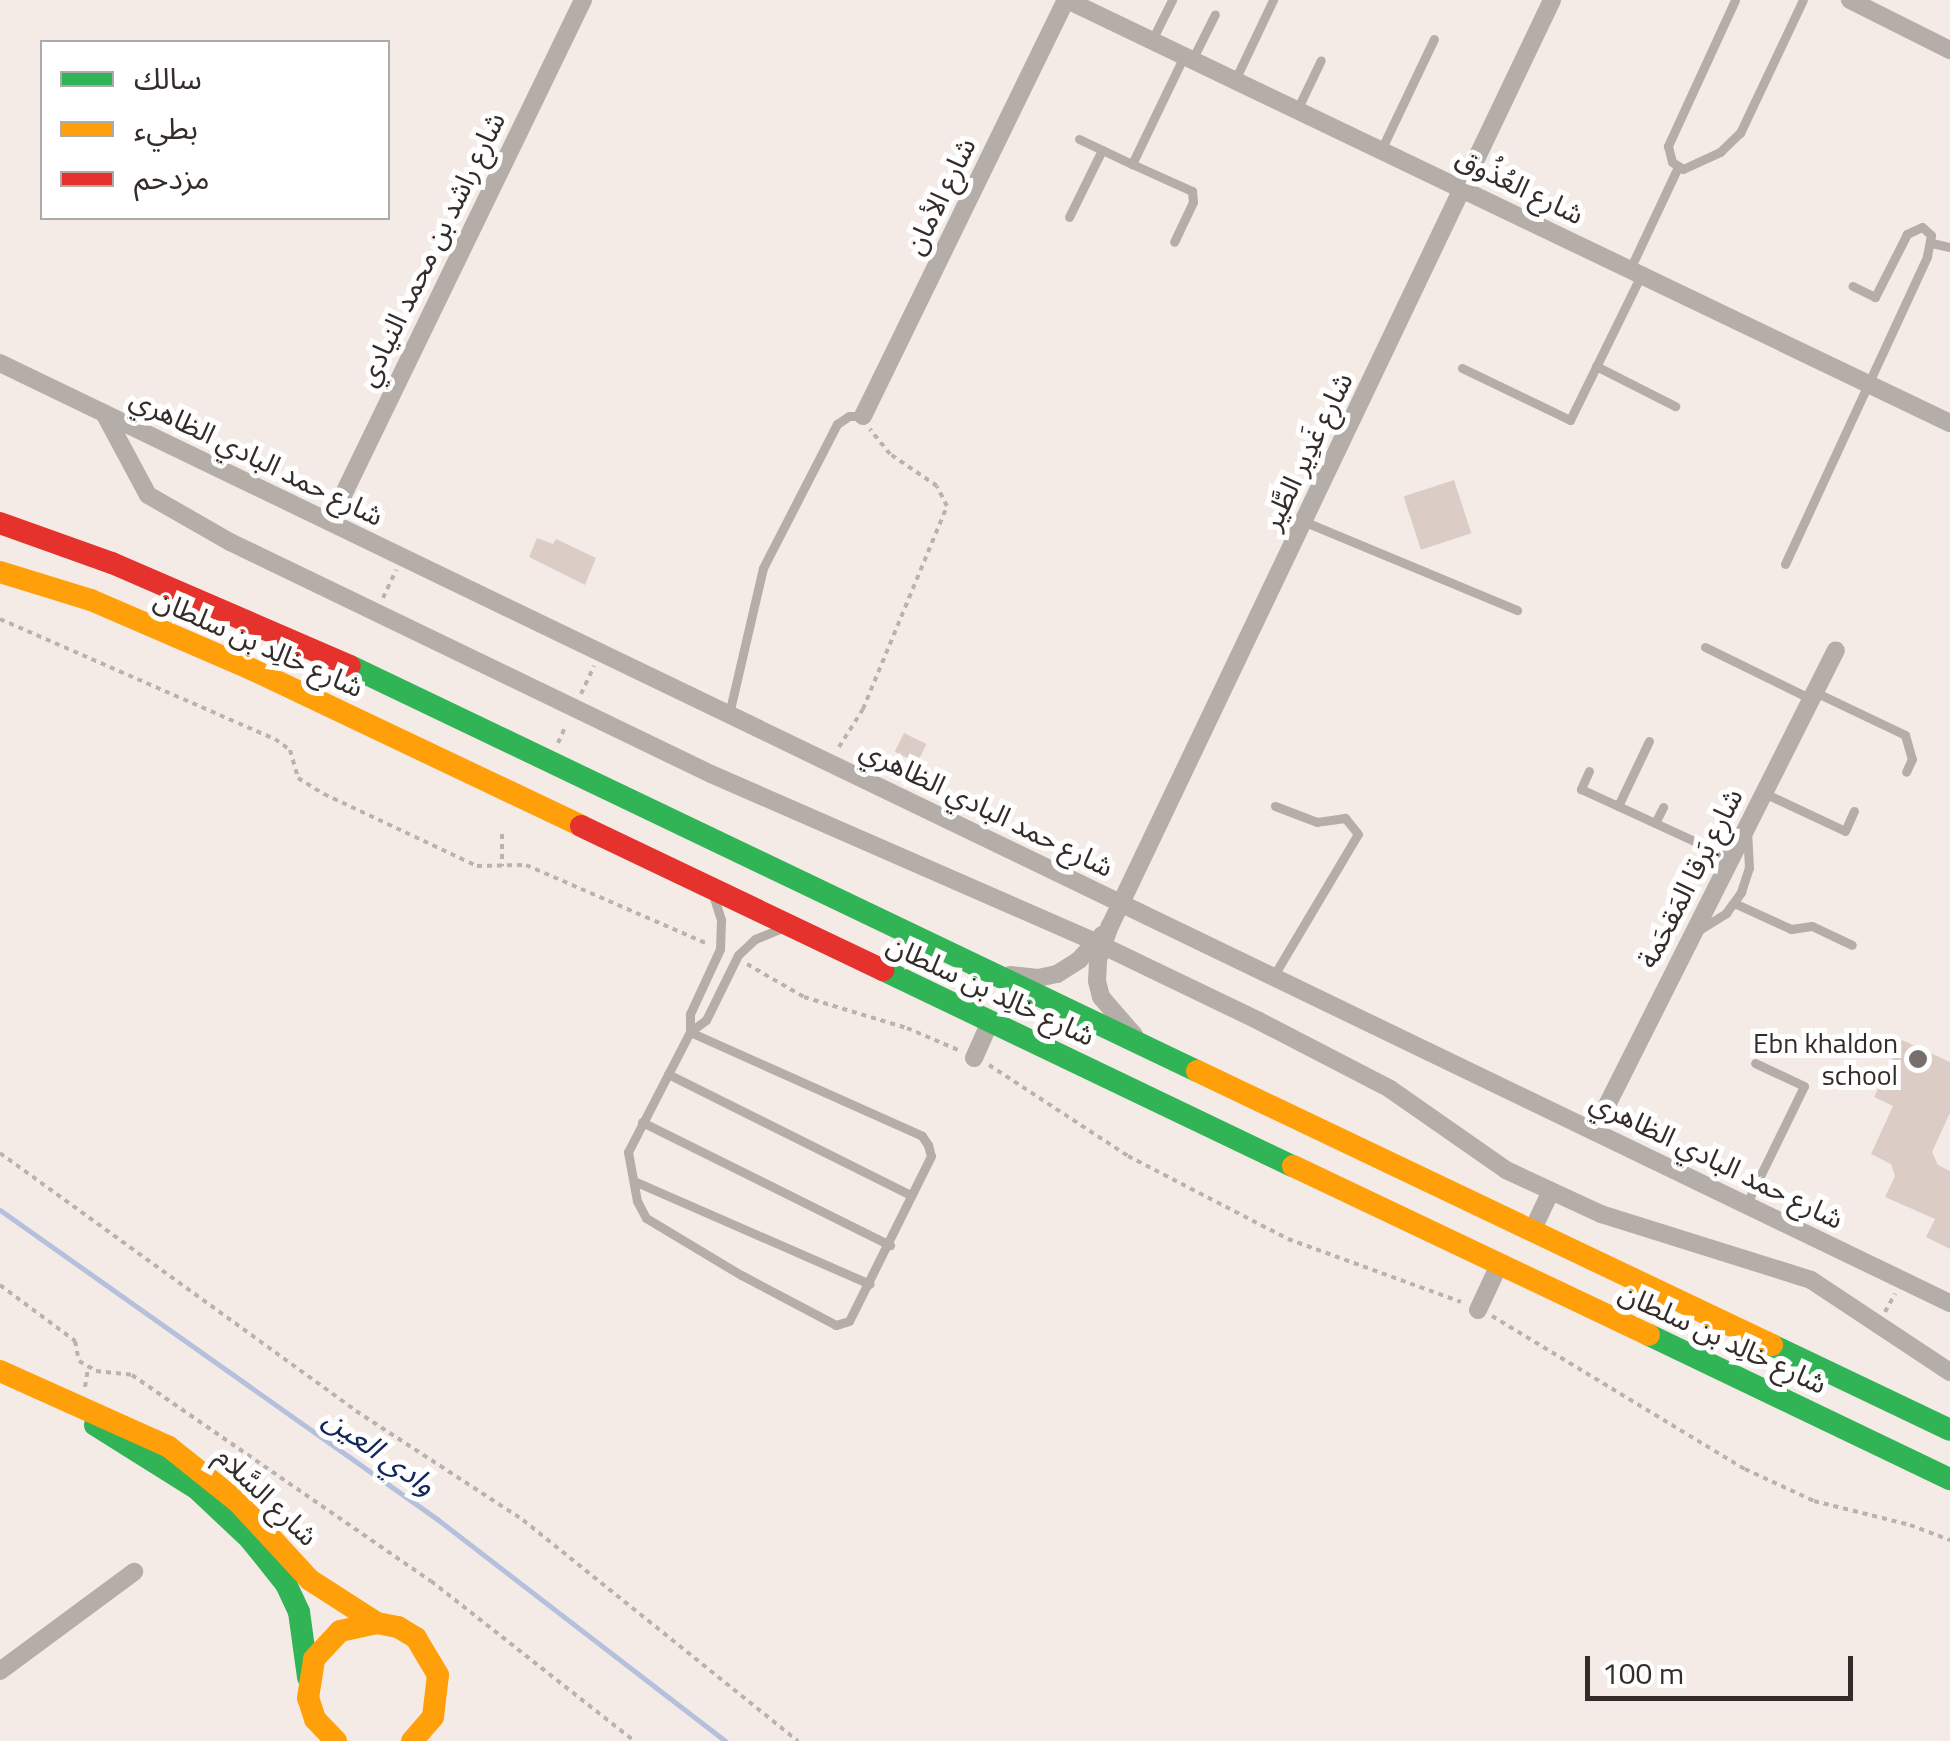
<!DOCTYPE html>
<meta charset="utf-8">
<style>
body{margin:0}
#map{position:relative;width:1950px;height:1741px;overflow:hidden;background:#f5ebe6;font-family:"Titillium Web","Noto Sans Arabic",sans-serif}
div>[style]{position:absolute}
.stream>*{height:5px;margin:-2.5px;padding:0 2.5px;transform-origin:2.5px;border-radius:2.5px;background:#b5c0dd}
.building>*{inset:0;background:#dbcdc6;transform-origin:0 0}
.path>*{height:4px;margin-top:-2px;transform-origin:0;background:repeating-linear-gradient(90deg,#b9b2af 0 5px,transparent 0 10px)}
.lane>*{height:9px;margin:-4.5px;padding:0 4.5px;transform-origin:4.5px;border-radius:4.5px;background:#b4ada8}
.street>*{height:18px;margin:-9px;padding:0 9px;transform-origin:9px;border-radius:9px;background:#b4ada8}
.fast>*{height:22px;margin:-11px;padding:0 11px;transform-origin:11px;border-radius:11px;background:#30b455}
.slow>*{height:22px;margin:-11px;padding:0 11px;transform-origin:11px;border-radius:11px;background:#ff9f0a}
.jam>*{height:22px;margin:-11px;padding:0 11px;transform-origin:11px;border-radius:11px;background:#e5322d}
.dots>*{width:28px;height:28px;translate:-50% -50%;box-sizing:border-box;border:5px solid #fff;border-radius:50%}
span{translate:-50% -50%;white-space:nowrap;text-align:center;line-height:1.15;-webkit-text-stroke:10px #fff;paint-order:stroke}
.street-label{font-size:28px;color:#332c29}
.poi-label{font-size:28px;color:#332c29}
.right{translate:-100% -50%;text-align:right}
.water-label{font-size:30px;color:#14275a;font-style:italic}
.legend{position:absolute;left:40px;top:40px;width:350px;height:180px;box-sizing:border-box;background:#fff;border:2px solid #adaba9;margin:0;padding:12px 18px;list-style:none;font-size:30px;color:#332c29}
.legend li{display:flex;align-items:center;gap:20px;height:50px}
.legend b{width:50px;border:2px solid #adaba9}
.scale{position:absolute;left:1585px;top:1656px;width:268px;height:45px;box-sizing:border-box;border:5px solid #332c29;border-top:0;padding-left:12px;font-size:30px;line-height:35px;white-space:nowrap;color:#332c29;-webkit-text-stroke:8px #fff;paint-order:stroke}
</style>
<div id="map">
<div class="stream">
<div style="left:0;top:1210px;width:535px;rotate:35.26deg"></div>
<div style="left:437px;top:1519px;width:364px;rotate:37.6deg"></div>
</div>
<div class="building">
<div style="left:1454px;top:480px;width:56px;height:53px;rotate:72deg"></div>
<div style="clip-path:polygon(537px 538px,553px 544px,556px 539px,596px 558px,585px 585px,529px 557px)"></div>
<div style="left:904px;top:733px;width:25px;height:21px;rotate:26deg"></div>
<div style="clip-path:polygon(1902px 1040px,1950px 1062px,1950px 1113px,1932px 1152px,1938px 1165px,1950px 1171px,1950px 1249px,1926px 1237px,1935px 1219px,1885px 1197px,1895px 1176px,1891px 1164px,1871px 1154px,1893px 1106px,1874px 1097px)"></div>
</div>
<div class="path">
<div style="left:383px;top:598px;width:31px;rotate:-65deg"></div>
<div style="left:0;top:619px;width:300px;rotate:23.6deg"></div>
<div style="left:275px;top:739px;width:19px;rotate:36deg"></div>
<div style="left:290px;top:750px;width:29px;rotate:74deg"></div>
<div style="left:298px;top:778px;width:31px;rotate:32deg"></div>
<div style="left:324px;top:794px;width:169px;rotate:25.2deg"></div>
<div style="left:477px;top:866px;width:49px;rotate:-1.2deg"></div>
<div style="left:526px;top:865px;width:198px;rotate:23.5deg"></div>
<div style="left:581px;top:694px;width:31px;rotate:-65deg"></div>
<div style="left:558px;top:743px;width:20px;rotate:-66deg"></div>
<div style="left:839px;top:747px;width:45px;rotate:-57.7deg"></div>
<div style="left:863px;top:709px;width:220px;rotate:-67.5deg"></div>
<div style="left:947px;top:506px;width:22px;rotate:-117deg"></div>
<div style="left:937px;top:486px;width:57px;rotate:-145.8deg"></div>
<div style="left:890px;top:454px;width:32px;rotate:-129deg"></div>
<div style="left:502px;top:834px;width:32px;rotate:90deg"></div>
<div style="left:747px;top:964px;width:66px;rotate:30.1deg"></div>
<div style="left:804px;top:997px;width:108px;rotate:16.8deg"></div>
<div style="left:907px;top:1028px;width:56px;rotate:23.3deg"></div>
<div style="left:989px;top:1065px;width:166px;rotate:33.2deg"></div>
<div style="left:1128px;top:1156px;width:180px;rotate:27.4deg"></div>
<div style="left:1288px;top:1239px;width:184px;rotate:20deg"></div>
<div style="left:0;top:1153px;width:440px;rotate:35.9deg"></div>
<div style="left:356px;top:1411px;width:199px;rotate:33.1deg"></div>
<div style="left:523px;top:1520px;width:353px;rotate:38.8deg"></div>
<div style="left:0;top:1285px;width:94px;rotate:36.7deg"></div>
<div style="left:75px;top:1341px;width:20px;rotate:79deg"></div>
<div style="left:79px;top:1361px;width:20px;rotate:30deg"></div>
<div style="left:96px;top:1371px;width:36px;rotate:6deg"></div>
<div style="left:132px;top:1375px;width:363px;rotate:34.6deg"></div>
<div style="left:431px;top:1581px;width:258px;rotate:38.2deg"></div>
<div style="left:1885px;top:1312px;width:21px;rotate:-61deg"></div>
<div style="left:1492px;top:1316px;width:296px;rotate:31.2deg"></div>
<div style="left:1745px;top:1469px;width:76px;rotate:24.9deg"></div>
<div style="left:1814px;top:1501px;width:99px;rotate:14deg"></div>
<div style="left:1910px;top:1525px;width:43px;rotate:20.6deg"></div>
<div style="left:85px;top:1387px;width:20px;rotate:-81deg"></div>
</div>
<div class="lane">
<div style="left:1735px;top:0;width:161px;rotate:114.7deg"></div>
<div style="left:1668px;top:146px;width:16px;rotate:76deg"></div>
<div style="left:1672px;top:162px;width:13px;rotate:32deg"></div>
<div style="left:1683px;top:169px;width:41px;rotate:-24.7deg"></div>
<div style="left:1720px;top:152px;width:28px;rotate:-44deg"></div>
<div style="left:1740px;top:133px;width:147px;rotate:-64.7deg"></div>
<div style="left:1152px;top:40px;width:45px;rotate:-63.4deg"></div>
<div style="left:1192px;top:60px;width:51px;rotate:-63.4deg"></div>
<div style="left:1235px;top:80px;width:89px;rotate:-64.6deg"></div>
<div style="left:1297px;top:110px;width:55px;rotate:-64.4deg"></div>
<div style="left:1079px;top:139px;width:59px;rotate:25.3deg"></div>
<div style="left:1132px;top:164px;width:120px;rotate:-64.3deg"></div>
<div style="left:1381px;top:150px;width:123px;rotate:-64.5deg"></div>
<div style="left:1132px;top:164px;width:66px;rotate:24.2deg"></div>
<div style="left:1192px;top:191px;width:11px;rotate:85deg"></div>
<div style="left:1193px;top:202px;width:44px;rotate:115.4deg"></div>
<div style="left:1069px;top:217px;width:75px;rotate:-63.8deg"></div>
<div style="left:1932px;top:243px;width:18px;rotate:13deg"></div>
<div style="left:1630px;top:269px;width:113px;rotate:-64.8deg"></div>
<div style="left:1596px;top:366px;width:89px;rotate:26.9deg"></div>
<div style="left:1462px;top:368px;width:120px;rotate:25.7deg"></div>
<div style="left:1570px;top:420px;width:161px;rotate:-63.9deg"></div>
<div style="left:1303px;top:521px;width:232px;rotate:22.6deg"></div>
<div style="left:1785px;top:564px;width:339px;rotate:-65.2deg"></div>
<div style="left:1927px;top:256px;width:21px;rotate:-79deg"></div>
<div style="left:1931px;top:235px;width:12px;rotate:-138deg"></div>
<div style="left:1922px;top:227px;width:17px;rotate:155deg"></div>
<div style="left:1907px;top:234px;width:71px;rotate:116.9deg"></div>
<div style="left:1875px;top:297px;width:25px;rotate:-154deg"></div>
<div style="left:1705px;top:647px;width:118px;rotate:26.1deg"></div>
<div style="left:1815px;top:692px;width:100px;rotate:25.5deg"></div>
<div style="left:1905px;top:735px;width:25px;rotate:74deg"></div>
<div style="left:1912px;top:759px;width:14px;rotate:115deg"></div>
<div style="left:729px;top:714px;width:150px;rotate:-76.9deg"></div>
<div style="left:763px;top:568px;width:162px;rotate:-62.8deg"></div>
<div style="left:837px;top:424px;width:14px;rotate:-34deg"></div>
<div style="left:849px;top:416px;width:14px"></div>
<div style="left:1589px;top:771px;width:20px;rotate:114deg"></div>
<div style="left:1581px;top:789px;width:165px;rotate:24.7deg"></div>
<div style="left:1764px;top:793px;width:89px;rotate:25.1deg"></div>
<div style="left:1845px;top:831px;width:22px;rotate:-66deg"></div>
<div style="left:1618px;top:806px;width:72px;rotate:-64.5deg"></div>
<div style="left:1655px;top:823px;width:18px;rotate:-63deg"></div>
<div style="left:714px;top:898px;width:23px;rotate:72deg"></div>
<div style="left:721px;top:920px;width:29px;rotate:92deg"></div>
<div style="left:720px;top:949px;width:72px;rotate:114.8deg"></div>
<div style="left:690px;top:1014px;width:18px;rotate:90deg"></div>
<div style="left:690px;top:1032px;width:20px;rotate:-37deg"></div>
<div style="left:706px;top:1020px;width:72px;rotate:-63.8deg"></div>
<div style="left:738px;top:955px;width:23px;rotate:-43deg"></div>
<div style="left:755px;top:939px;width:27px;rotate:-22deg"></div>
<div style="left:1734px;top:903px;width:63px;rotate:24.5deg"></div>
<div style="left:1791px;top:929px;width:21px;rotate:-8deg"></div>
<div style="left:1812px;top:926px;width:44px;rotate:25.4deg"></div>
<div style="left:1696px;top:932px;width:36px;rotate:-32deg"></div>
<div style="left:1726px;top:913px;width:26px;rotate:-54deg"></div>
<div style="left:1741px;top:892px;width:25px;rotate:-72deg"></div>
<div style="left:1749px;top:868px;width:33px;rotate:-93deg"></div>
<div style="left:1273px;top:977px;width:166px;rotate:-59.3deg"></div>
<div style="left:1358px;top:834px;width:21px;rotate:-129deg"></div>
<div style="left:1345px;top:818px;width:28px;rotate:172deg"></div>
<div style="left:1317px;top:822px;width:45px;rotate:-159.1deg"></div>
<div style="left:690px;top:1032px;width:254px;rotate:24.1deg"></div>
<div style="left:922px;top:1136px;width:11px;rotate:56deg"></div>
<div style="left:928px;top:1145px;width:11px;rotate:75deg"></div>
<div style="left:931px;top:1156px;width:184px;rotate:116.4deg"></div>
<div style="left:849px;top:1321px;width:14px;rotate:163deg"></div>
<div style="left:836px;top:1325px;width:107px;rotate:-152.2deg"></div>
<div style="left:741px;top:1275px;width:111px;rotate:-149deg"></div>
<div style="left:646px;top:1218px;width:19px;rotate:-118deg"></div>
<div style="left:637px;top:1201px;width:50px;rotate:-100.4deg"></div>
<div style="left:628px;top:1152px;width:135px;rotate:-62.7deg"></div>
<div style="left:668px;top:1074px;width:271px;rotate:26.5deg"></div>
<div style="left:642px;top:1122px;width:277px;rotate:26.4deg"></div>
<div style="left:634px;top:1181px;width:257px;rotate:23.6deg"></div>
<div style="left:1746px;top:1205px;width:132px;rotate:-64deg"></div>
<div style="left:1804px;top:1086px;width:54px;rotate:-154.9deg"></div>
</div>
<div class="street">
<div style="left:1067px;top:0;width:979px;rotate:25.6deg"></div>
<div style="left:1850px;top:0;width:112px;rotate:26.6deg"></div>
<div style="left:0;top:363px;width:2165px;rotate:25.74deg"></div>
<div style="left:104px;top:413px;width:93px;rotate:61.8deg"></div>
<div style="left:148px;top:495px;width:95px;rotate:29.8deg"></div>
<div style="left:230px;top:542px;width:534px;rotate:25.75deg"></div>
<div style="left:711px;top:774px;width:419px;rotate:23.6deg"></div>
<div style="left:1095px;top:942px;width:182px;rotate:25.7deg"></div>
<div style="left:1259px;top:1021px;width:148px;rotate:27.4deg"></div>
<div style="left:1390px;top:1089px;width:141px;rotate:34.9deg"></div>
<div style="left:1506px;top:1170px;width:105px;rotate:24.9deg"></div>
<div style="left:1601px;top:1214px;width:220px;rotate:17.4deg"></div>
<div style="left:1811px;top:1280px;width:167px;rotate:33.5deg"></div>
<div style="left:863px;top:416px;width:463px;rotate:-64deg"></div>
<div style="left:330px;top:522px;width:580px;rotate:-64.14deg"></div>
<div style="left:1010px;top:975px;width:28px;rotate:6deg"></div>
<div style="left:1038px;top:978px;width:19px;rotate:-12deg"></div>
<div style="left:1057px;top:974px;width:26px;rotate:-32deg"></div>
<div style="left:1079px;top:960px;width:35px;rotate:-47deg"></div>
<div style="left:1134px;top:1035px;width:50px;rotate:-131deg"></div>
<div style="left:1101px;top:997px;width:16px;rotate:-104deg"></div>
<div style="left:1097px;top:981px;width:21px;rotate:-87deg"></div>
<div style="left:1098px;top:960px;width:36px;rotate:-71deg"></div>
<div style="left:1110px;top:926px;width:1026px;rotate:-64.48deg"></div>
<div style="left:974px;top:1058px;width:39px;rotate:-66deg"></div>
<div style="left:1594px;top:1131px;width:538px;rotate:-63.29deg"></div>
<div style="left:1533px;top:1229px;width:42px;rotate:-64.7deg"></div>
<div style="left:1478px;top:1310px;width:50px;rotate:-65deg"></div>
<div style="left:0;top:1671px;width:167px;rotate:-36.5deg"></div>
</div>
<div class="fast">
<div style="left:350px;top:666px;width:939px;rotate:25.56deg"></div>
<div style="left:883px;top:970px;width:454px;rotate:25.6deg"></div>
<div style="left:1649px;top:1335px;width:334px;rotate:25.6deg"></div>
<div style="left:1772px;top:1345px;width:197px;rotate:25.5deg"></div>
<div style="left:95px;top:1425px;width:120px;rotate:32.1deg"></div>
<div style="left:197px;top:1489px;width:73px;rotate:43.3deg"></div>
<div style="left:250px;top:1539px;width:58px;rotate:51.3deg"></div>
<div style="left:286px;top:1584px;width:31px;rotate:65deg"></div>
<div style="left:299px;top:1612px;width:66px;rotate:82.1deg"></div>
</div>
<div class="slow">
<div style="left:0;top:572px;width:95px;rotate:17.1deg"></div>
<div style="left:91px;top:600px;width:174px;rotate:23.3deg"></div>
<div style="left:251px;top:669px;width:365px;rotate:25.4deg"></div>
<div style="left:1197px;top:1071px;width:637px;rotate:25.48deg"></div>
<div style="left:1293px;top:1166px;width:394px;rotate:25.4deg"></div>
<div style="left:0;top:1371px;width:185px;rotate:24.2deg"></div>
<div style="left:169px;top:1447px;width:88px;rotate:38.6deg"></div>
<div style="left:238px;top:1502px;width:106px;rotate:47.3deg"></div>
<div style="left:310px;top:1580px;width:80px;rotate:32.7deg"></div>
<div style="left:336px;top:1741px;width:30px;rotate:-134deg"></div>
<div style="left:315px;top:1719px;width:22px;rotate:-108deg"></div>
<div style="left:308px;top:1698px;width:39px;rotate:-81deg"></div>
<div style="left:314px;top:1659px;width:38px;rotate:-47deg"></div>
<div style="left:340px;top:1631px;width:38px;rotate:-12deg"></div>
<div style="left:377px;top:1623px;width:21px;rotate:11deg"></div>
<div style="left:398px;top:1627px;width:21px;rotate:31deg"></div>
<div style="left:416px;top:1638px;width:43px;rotate:59.3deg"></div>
<div style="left:438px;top:1675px;width:42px;rotate:96.8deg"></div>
<div style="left:433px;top:1717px;width:32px;rotate:131deg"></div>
</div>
<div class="jam">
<div style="left:0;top:523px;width:119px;rotate:19.7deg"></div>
<div style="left:112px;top:563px;width:259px;rotate:23.4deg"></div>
<div style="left:581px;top:826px;width:335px;rotate:25.5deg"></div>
</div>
<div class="dots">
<div style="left:1918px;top:1059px;background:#776f6b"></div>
</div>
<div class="street-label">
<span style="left:1520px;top:186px;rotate:26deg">شارع العُذُوق</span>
<span style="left:940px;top:196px;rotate:-64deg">شارع الأمان</span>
<span style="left:431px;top:249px;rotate:-64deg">شارع راشد بن محمد النيادي</span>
<span style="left:1307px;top:451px;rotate:-64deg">شارع غَدِير الطَّير</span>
<span style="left:257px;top:457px;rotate:26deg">شارع حمد البادي الظاهري</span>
<span style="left:259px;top:643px;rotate:24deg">شارع خالِد بن سلطان</span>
<span style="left:987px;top:808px;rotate:26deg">شارع حمد البادي الظاهري</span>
<span style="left:1690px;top:878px;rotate:-63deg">شارع بَرقا المَقحَمة</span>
<span style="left:991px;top:990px;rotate:25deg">شارع خالِد بن سلطان</span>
<span style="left:1717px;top:1160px;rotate:26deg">شارع حمد البادي الظاهري</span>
<span style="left:1723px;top:1338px;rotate:25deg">شارع خالِد بن سلطان</span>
<span style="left:267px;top:1496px;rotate:44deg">شارع السَّلام</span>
</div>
<div class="poi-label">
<span class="right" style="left:1898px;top:1059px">Ebn khaldon<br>school</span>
</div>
<div class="water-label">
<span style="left:380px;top:1451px;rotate:35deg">وادي العين</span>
</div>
<ul class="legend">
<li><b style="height:12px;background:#30b455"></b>سالك</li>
<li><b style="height:12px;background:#ff9f0a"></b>بطيء</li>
<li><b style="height:12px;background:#e5322d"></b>مزدحم</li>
</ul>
<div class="scale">100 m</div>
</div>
